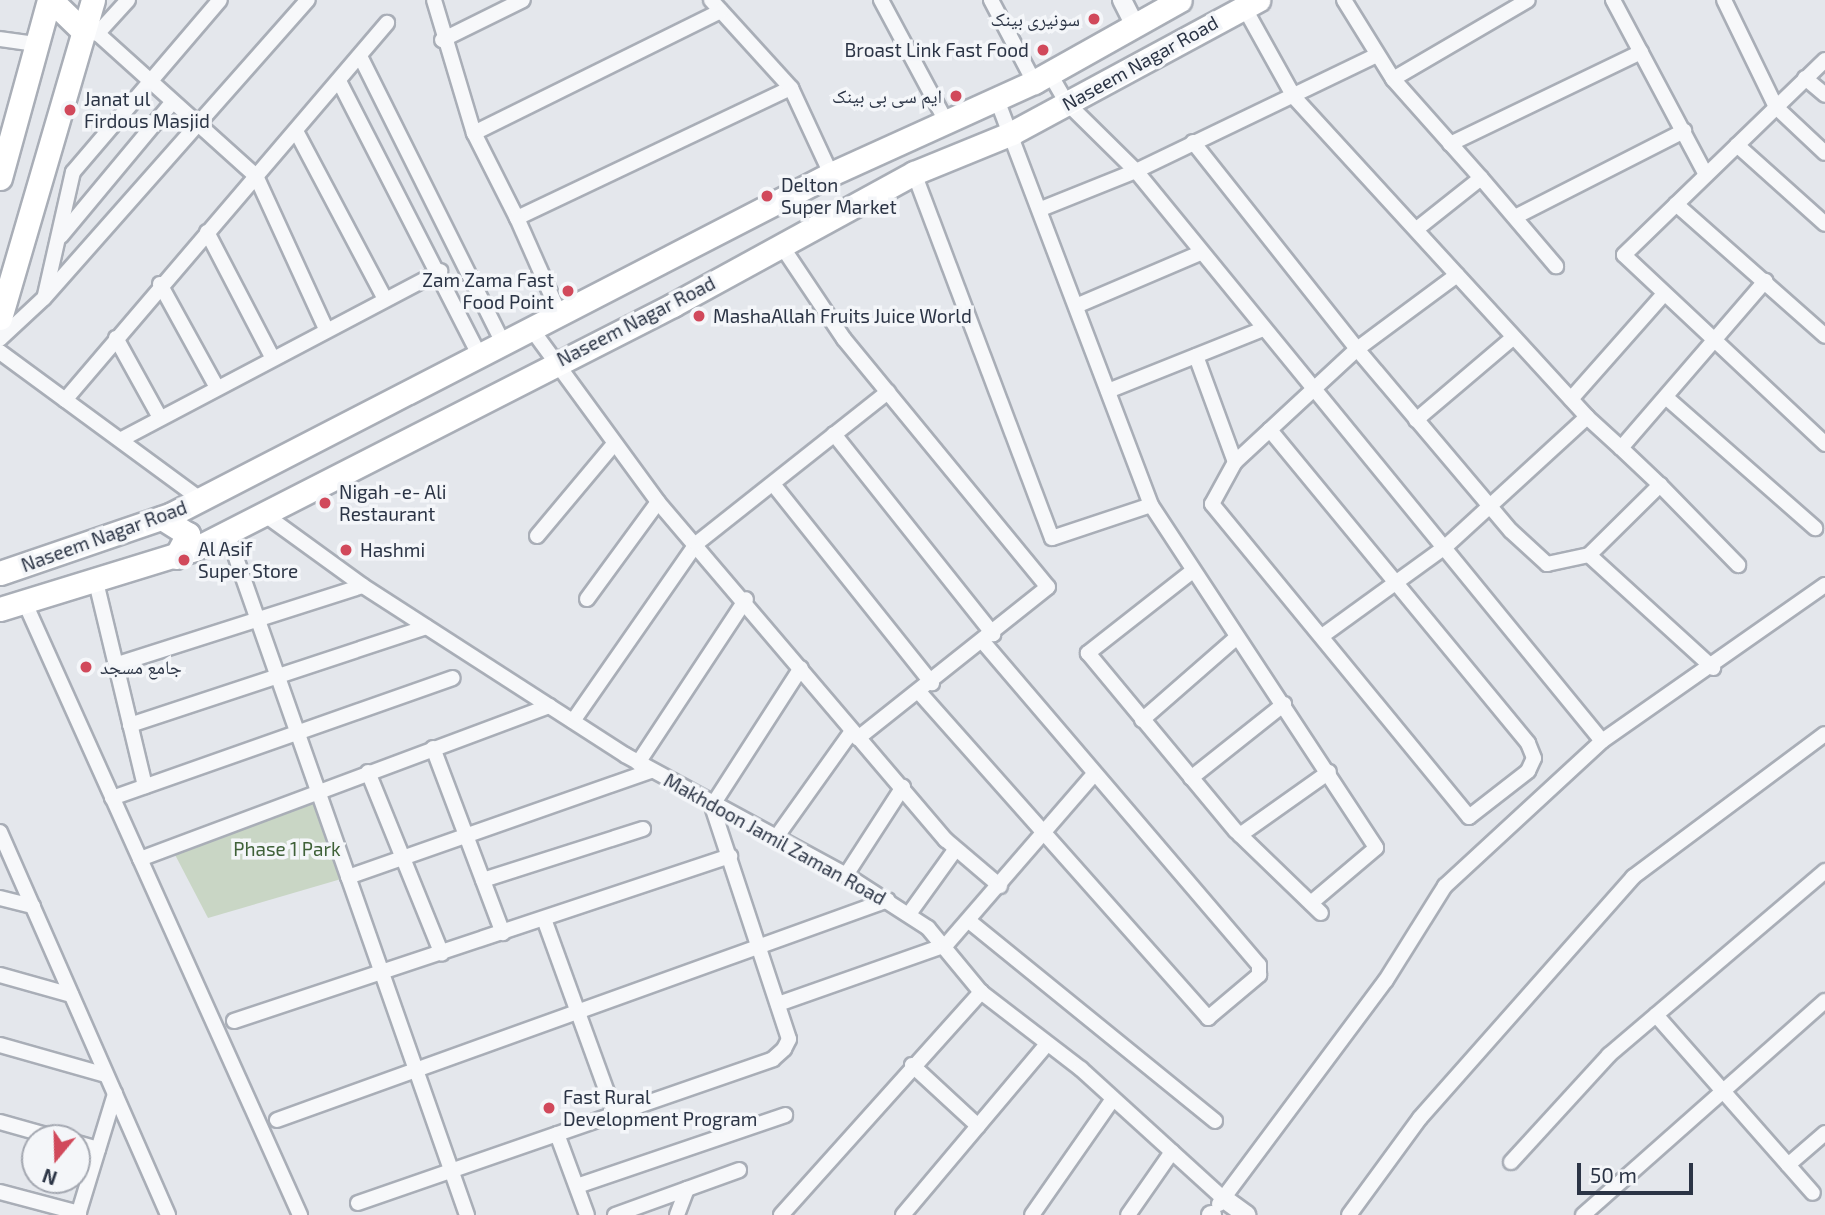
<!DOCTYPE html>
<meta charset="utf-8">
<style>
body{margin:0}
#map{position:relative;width:1825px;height:1215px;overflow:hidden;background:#e4e7ec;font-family:"Exo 2","Noto Naskh Arabic",sans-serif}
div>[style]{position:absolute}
.green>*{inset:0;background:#c9d6c5}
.roads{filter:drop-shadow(2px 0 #a9aeb7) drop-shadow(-2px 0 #a9aeb7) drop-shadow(0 2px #a9aeb7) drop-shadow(0 -2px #a9aeb7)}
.minor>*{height:14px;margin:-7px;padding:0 7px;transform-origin:7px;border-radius:7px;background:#f7f8fa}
.tertiary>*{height:18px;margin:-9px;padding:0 9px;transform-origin:9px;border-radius:9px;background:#f7f8fa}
.primary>*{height:23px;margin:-11.5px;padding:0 11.5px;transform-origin:11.5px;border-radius:11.5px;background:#fff}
.dots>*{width:19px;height:19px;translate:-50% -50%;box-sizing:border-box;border:4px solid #f4f6f9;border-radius:50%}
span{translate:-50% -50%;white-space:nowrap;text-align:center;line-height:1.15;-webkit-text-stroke:7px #f4f6f9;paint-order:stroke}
.poi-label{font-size:19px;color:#2b3445}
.right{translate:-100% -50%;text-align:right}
.left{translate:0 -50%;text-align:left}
.street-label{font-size:19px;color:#2b3445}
.park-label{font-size:19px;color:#3f6138}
.north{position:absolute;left:21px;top:1124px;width:70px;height:70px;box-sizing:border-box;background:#f4f6f9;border:2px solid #a4a8b1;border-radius:50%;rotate:199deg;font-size:19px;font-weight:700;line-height:28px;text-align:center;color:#2b3445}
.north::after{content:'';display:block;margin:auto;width:24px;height:32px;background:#d1495b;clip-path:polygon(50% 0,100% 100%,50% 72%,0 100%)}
.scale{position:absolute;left:1577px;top:1163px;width:116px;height:32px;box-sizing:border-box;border:4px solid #2b3445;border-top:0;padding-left:9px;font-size:21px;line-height:24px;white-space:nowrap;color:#2b3445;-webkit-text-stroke:5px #f4f6f9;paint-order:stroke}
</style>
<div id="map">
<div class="green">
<div style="clip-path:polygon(317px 790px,348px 877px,208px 918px,171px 847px)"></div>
</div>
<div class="roads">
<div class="minor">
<div style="left:434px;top:0;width:139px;rotate:73.3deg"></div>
<div style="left:474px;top:133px;width:95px;rotate:63.2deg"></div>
<div style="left:517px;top:218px;width:303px;rotate:-25.4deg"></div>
<div style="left:711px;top:0;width:119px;rotate:47.7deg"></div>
<div style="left:791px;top:88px;width:95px;rotate:65.1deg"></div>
<div style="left:881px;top:0;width:137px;rotate:61.8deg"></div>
<div style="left:991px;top:0;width:93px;rotate:62.3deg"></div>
<div style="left:1344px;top:0;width:93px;rotate:58.2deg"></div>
<div style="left:1393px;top:79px;width:132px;rotate:48.4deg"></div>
<div style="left:1481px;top:178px;width:80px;rotate:141.6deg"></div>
<div style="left:1613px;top:0;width:198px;rotate:62deg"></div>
<div style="left:1724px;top:0;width:119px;rotate:64.1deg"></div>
<div style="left:1776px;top:107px;width:67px;rotate:43.2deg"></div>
<div style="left:1244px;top:7px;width:103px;rotate:60.9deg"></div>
<div style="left:1294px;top:97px;width:434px;rotate:47.5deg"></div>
<div style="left:1587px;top:417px;width:193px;rotate:137.5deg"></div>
<div style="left:1445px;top:547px;width:148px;rotate:144.1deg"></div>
<div style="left:86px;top:23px;width:229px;rotate:42deg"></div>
<div style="left:256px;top:176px;width:168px;rotate:65.4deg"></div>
<div style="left:97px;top:34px;width:46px;rotate:-47.6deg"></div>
<div style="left:0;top:39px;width:36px;rotate:8deg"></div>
<div style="left:442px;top:40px;width:90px;rotate:-26.3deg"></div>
<div style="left:360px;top:56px;width:321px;rotate:63.5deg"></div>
<div style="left:1825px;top:60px;width:280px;rotate:135.9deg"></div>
<div style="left:1624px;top:255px;width:276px;rotate:43.2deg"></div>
<div style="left:1050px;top:74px;width:32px;rotate:60deg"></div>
<div style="left:1066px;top:102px;width:98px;rotate:44.6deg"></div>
<div style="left:1136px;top:171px;width:736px;rotate:50.73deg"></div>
<div style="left:1805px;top:78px;width:26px;rotate:40deg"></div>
<div style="left:1393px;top:79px;width:156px;rotate:-30.3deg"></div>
<div style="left:340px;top:83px;width:307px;rotate:62.9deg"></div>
<div style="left:296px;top:131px;width:188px;rotate:62.1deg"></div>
<div style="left:474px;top:133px;width:275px;rotate:-26.3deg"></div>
<div style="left:1193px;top:142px;width:264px;rotate:51.6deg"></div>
<div style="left:1357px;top:349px;width:166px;rotate:137.2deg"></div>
<div style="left:1235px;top:462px;width:48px;rotate:118.7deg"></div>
<div style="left:1212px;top:504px;width:405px;rotate:50.6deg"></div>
<div style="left:1469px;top:817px;width:75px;rotate:-37.9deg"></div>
<div style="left:1528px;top:771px;width:14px;rotate:-65deg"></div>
<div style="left:1534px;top:758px;width:16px;rotate:-112deg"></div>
<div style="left:1528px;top:743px;width:406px;rotate:-129.5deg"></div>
<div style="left:1450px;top:144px;width:212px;rotate:-25.7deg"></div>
<div style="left:1737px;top:145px;width:118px;rotate:41.9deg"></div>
<div style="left:914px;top:173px;width:390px;rotate:69.3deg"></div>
<div style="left:1052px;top:538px;width:104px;rotate:-18.4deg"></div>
<div style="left:1151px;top:505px;width:436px;rotate:-110.8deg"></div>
<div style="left:1481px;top:178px;width:116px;rotate:49.6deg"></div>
<div style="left:1676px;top:204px;width:199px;rotate:41.5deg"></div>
<div style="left:1041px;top:209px;width:102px;rotate:-21.8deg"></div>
<div style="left:1136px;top:171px;width:265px;rotate:-25.7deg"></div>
<div style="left:1515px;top:217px;width:190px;rotate:-27deg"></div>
<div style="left:517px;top:218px;width:106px;rotate:66.1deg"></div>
<div style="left:207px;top:232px;width:141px;rotate:62.5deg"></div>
<div style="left:61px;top:236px;width:173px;rotate:-50.2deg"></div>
<div style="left:781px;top:245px;width:113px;rotate:56.2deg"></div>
<div style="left:844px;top:339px;width:321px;rotate:50.6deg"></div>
<div style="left:1048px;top:587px;width:243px;rotate:141.5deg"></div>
<div style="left:1457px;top:275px;width:124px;rotate:143.5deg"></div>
<div style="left:1357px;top:349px;width:238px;rotate:49.8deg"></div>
<div style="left:1511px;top:531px;width:49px;rotate:42.5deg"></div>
<div style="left:1547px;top:564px;width:43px;rotate:-12.1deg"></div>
<div style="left:1589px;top:555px;width:100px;rotate:-44.6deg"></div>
<div style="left:1660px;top:485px;width:54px;rotate:-136.5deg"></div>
<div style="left:1621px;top:448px;width:221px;rotate:-49.2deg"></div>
<div style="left:160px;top:284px;width:116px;rotate:61.2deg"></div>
<div style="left:45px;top:295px;width:126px;rotate:-77.2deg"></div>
<div style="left:73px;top:172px;width:226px;rotate:-49.5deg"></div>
<div style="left:1076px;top:306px;width:135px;rotate:-23.1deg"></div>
<div style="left:533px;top:331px;width:212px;rotate:53.8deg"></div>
<div style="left:658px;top:502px;width:444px;rotate:49.6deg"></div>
<div style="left:946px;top:840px;width:71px;rotate:40.4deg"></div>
<div style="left:116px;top:338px;width:89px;rotate:61.1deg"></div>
<div style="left:0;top:339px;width:60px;rotate:-43deg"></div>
<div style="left:44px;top:298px;width:398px;rotate:-48.5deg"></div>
<div style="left:0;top:352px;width:248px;rotate:36.3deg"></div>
<div style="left:1196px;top:356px;width:113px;rotate:69.8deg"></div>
<div style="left:1108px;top:391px;width:167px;rotate:-21.8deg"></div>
<div style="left:1571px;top:399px;width:140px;rotate:-48.5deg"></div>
<div style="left:1668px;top:399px;width:196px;rotate:41.3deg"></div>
<div style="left:65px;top:400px;width:496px;rotate:-49.5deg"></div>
<div style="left:1587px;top:417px;width:46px;rotate:42.4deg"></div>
<div style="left:1416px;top:420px;width:128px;rotate:-40.3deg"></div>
<div style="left:834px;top:434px;width:256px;rotate:51.5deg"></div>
<div style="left:122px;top:439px;width:360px;rotate:-27.8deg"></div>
<div style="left:773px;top:484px;width:255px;rotate:51.4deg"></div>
<div style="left:1660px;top:485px;width:112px;rotate:45.7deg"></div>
<div style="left:1151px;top:505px;width:410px;rotate:56.7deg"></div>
<div style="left:1376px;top:848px;width:85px;rotate:139.8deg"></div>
<div style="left:264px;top:514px;width:122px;rotate:36deg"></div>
<div style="left:363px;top:586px;width:312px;rotate:32.8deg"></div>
<div style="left:625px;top:755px;width:251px;rotate:28.5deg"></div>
<div style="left:846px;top:875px;width:98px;rotate:32.9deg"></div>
<div style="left:928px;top:928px;width:83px;rotate:50.4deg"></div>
<div style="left:981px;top:992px;width:126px;rotate:37.6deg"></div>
<div style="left:1081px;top:1069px;width:192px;rotate:42.3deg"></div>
<div style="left:227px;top:532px;width:724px;rotate:70.64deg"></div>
<div style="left:537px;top:536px;width:120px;rotate:-50.1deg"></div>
<div style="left:1589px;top:555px;width:168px;rotate:42.3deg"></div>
<div style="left:1190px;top:573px;width:130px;rotate:141.9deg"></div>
<div style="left:1088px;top:653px;width:231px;rotate:50.3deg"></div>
<div style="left:1236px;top:831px;width:118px;rotate:44deg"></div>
<div style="left:96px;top:582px;width:210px;rotate:76.5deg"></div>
<div style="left:587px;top:599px;width:120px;rotate:-53.8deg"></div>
<div style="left:25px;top:603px;width:671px;rotate:65.8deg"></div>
<div style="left:118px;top:664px;width:257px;rotate:-17.7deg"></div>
<div style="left:919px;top:692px;width:436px;rotate:48.4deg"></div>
<div style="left:1208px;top:1018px;width:67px;rotate:-40.1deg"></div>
<div style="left:1259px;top:975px;width:10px;rotate:-90deg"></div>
<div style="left:1259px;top:965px;width:423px;rotate:-130.5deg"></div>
<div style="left:1142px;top:720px;width:125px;rotate:-41.1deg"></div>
<div style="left:573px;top:721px;width:216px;rotate:-55.2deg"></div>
<div style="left:696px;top:544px;width:245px;rotate:-38.4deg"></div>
<div style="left:130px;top:725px;width:312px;rotate:-18.3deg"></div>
<div style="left:433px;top:748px;width:198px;rotate:69.3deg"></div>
<div style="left:638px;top:763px;width:196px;rotate:-56.6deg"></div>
<div style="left:368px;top:772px;width:196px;rotate:67.9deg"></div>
<div style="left:1191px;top:778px;width:119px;rotate:-38.5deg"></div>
<div style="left:112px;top:798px;width:361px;rotate:-19.4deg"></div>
<div style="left:0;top:832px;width:418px;rotate:66.3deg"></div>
<div style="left:1240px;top:835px;width:109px;rotate:-35.3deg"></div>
<div style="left:775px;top:839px;width:133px;rotate:-54.5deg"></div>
<div style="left:140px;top:859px;width:437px;rotate:-20.5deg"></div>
<div style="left:846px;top:875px;width:105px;rotate:-57.1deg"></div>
<div style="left:348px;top:877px;width:321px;rotate:-19.3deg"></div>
<div style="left:483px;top:880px;width:168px;rotate:-17.7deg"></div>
<div style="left:0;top:898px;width:34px;rotate:14deg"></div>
<div style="left:909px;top:914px;width:79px;rotate:-54.3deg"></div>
<div style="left:544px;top:919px;width:208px;rotate:70deg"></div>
<div style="left:969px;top:921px;width:317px;rotate:39.1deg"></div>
<div style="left:0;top:975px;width:74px;rotate:15.7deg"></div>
<div style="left:778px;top:1004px;width:178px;rotate:-19.4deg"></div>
<div style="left:946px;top:945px;width:225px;rotate:-49.1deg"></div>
<div style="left:1656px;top:1015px;width:237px;rotate:48.6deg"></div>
<div style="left:234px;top:1021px;width:523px;rotate:-18.4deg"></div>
<div style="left:0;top:1045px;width:110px;rotate:15.8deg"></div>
<div style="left:912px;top:1065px;width:90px;rotate:42.7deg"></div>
<div style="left:277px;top:1120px;width:649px;rotate:-19.8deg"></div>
<div style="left:0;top:1122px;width:59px;rotate:15.7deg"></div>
<div style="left:557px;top:1134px;width:86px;rotate:69.7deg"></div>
<div style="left:77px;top:1143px;width:22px;rotate:16deg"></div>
<div style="left:1511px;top:1162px;width:145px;rotate:-47.5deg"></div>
<div style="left:1609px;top:1055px;width:284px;rotate:-40.4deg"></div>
<div style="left:1788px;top:1165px;width:49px;rotate:-40.9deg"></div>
<div style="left:577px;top:1186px;width:220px;rotate:-18.8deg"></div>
<div style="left:0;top:1192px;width:82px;rotate:14.9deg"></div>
<div style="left:358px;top:1203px;width:439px;rotate:-19.1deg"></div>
<div style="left:773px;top:1059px;width:15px;rotate:-42deg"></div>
<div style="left:784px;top:1049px;width:11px;rotate:-63deg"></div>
<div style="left:789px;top:1039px;width:245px;rotate:-108.3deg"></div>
<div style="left:712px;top:806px;width:164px;rotate:-57.2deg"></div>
<div style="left:1219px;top:1204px;width:279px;rotate:-53.3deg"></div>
<div style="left:1386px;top:980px;width:111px;rotate:-57.9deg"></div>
<div style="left:1445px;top:886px;width:214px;rotate:-42.7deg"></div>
<div style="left:1602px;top:741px;width:272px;rotate:-35deg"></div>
<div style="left:78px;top:1215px;width:127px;rotate:-73deg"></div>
<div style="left:615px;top:1215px;width:132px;rotate:-19.9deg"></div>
<div style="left:677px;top:1215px;width:28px;rotate:-69deg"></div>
<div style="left:781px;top:1215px;width:300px;rotate:-48.1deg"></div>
<div style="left:903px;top:1215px;width:224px;rotate:-49.9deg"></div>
<div style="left:1032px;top:1215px;width:141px;rotate:-55.1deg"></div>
<div style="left:1128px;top:1215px;width:77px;rotate:-55.1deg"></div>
<div style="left:1349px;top:1215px;width:120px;rotate:-53.8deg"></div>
<div style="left:1420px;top:1118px;width:322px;rotate:-48.5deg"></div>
<div style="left:1633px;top:877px;width:239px;rotate:-36.7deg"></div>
<div style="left:1583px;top:1215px;width:323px;rotate:-41.5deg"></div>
</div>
<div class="tertiary">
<div style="left:1122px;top:0;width:27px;rotate:63deg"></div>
<div style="left:1223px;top:1198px;width:29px;rotate:36deg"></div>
<div style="left:1211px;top:1215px;width:1px"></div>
</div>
<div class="primary">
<div style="left:51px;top:0;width:45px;rotate:44.1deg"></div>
<div style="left:0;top:178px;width:185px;rotate:-74.6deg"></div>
<div style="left:0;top:318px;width:331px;rotate:-73.7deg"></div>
<div style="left:162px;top:518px;width:31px;rotate:32deg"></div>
<div style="left:188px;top:534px;width:26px;rotate:118deg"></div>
<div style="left:0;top:573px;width:182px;rotate:-18.9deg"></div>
<div style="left:172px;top:514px;width:742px;rotate:-27.29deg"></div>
<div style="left:831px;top:174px;width:223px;rotate:-24.4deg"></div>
<div style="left:1034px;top:82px;width:167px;rotate:-29.3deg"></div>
<div style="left:0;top:609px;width:204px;rotate:-17.1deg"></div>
<div style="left:195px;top:549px;width:537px;rotate:-27.04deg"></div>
<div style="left:673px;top:305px;width:275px;rotate:-28.7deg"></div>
<div style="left:914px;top:173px;width:106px;rotate:-22.2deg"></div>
<div style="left:1012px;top:133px;width:280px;rotate:-28.4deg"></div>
</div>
</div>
<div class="dots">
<div style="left:1094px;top:19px;background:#d1495b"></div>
<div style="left:1043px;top:50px;background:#d1495b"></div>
<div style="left:956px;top:96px;background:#d1495b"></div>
<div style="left:70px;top:110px;background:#d1495b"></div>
<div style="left:767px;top:196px;background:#d1495b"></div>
<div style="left:568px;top:291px;background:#d1495b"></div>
<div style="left:699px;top:316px;background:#d1495b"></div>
<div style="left:325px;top:503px;background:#d1495b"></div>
<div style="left:346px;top:550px;background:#d1495b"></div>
<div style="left:184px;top:560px;background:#d1495b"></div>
<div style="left:86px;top:667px;background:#d1495b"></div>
<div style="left:549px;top:1108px;background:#d1495b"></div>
</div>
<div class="poi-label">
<span class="right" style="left:1080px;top:19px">سونیری بینک</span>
<span class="right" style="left:1029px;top:50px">Broast Link Fast Food</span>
<span class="right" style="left:942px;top:96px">ایم سی بی بینک</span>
<span class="left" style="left:84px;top:110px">Janat ul<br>Firdous Masjid</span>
<span class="left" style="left:781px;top:196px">Delton<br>Super Market</span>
<span class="right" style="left:554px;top:291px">Zam Zama Fast<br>Food Point</span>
<span class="left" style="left:713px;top:316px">MashaAllah Fruits Juice World</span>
<span class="left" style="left:339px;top:503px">Nigah -e- Ali<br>Restaurant</span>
<span class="left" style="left:198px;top:560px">Al Asif<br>Super Store</span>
<span class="left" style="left:360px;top:550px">Hashmi</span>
<span class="left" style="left:100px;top:667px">جامع مسجد</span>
<span class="left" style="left:563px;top:1108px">Fast Rural<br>Development Program</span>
</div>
<div class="street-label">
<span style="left:1140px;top:63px;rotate:-29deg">Naseem Nagar Road</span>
<span style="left:636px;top:321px;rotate:-27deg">Naseem Nagar Road</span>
<span style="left:104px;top:536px;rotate:-20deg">Naseem Nagar Road</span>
<span style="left:775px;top:839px;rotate:29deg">Makhdoon Jamil Zaman Road</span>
</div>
<div class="park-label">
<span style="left:287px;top:849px">Phase 1 Park</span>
</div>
<div class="north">N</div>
<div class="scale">50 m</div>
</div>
